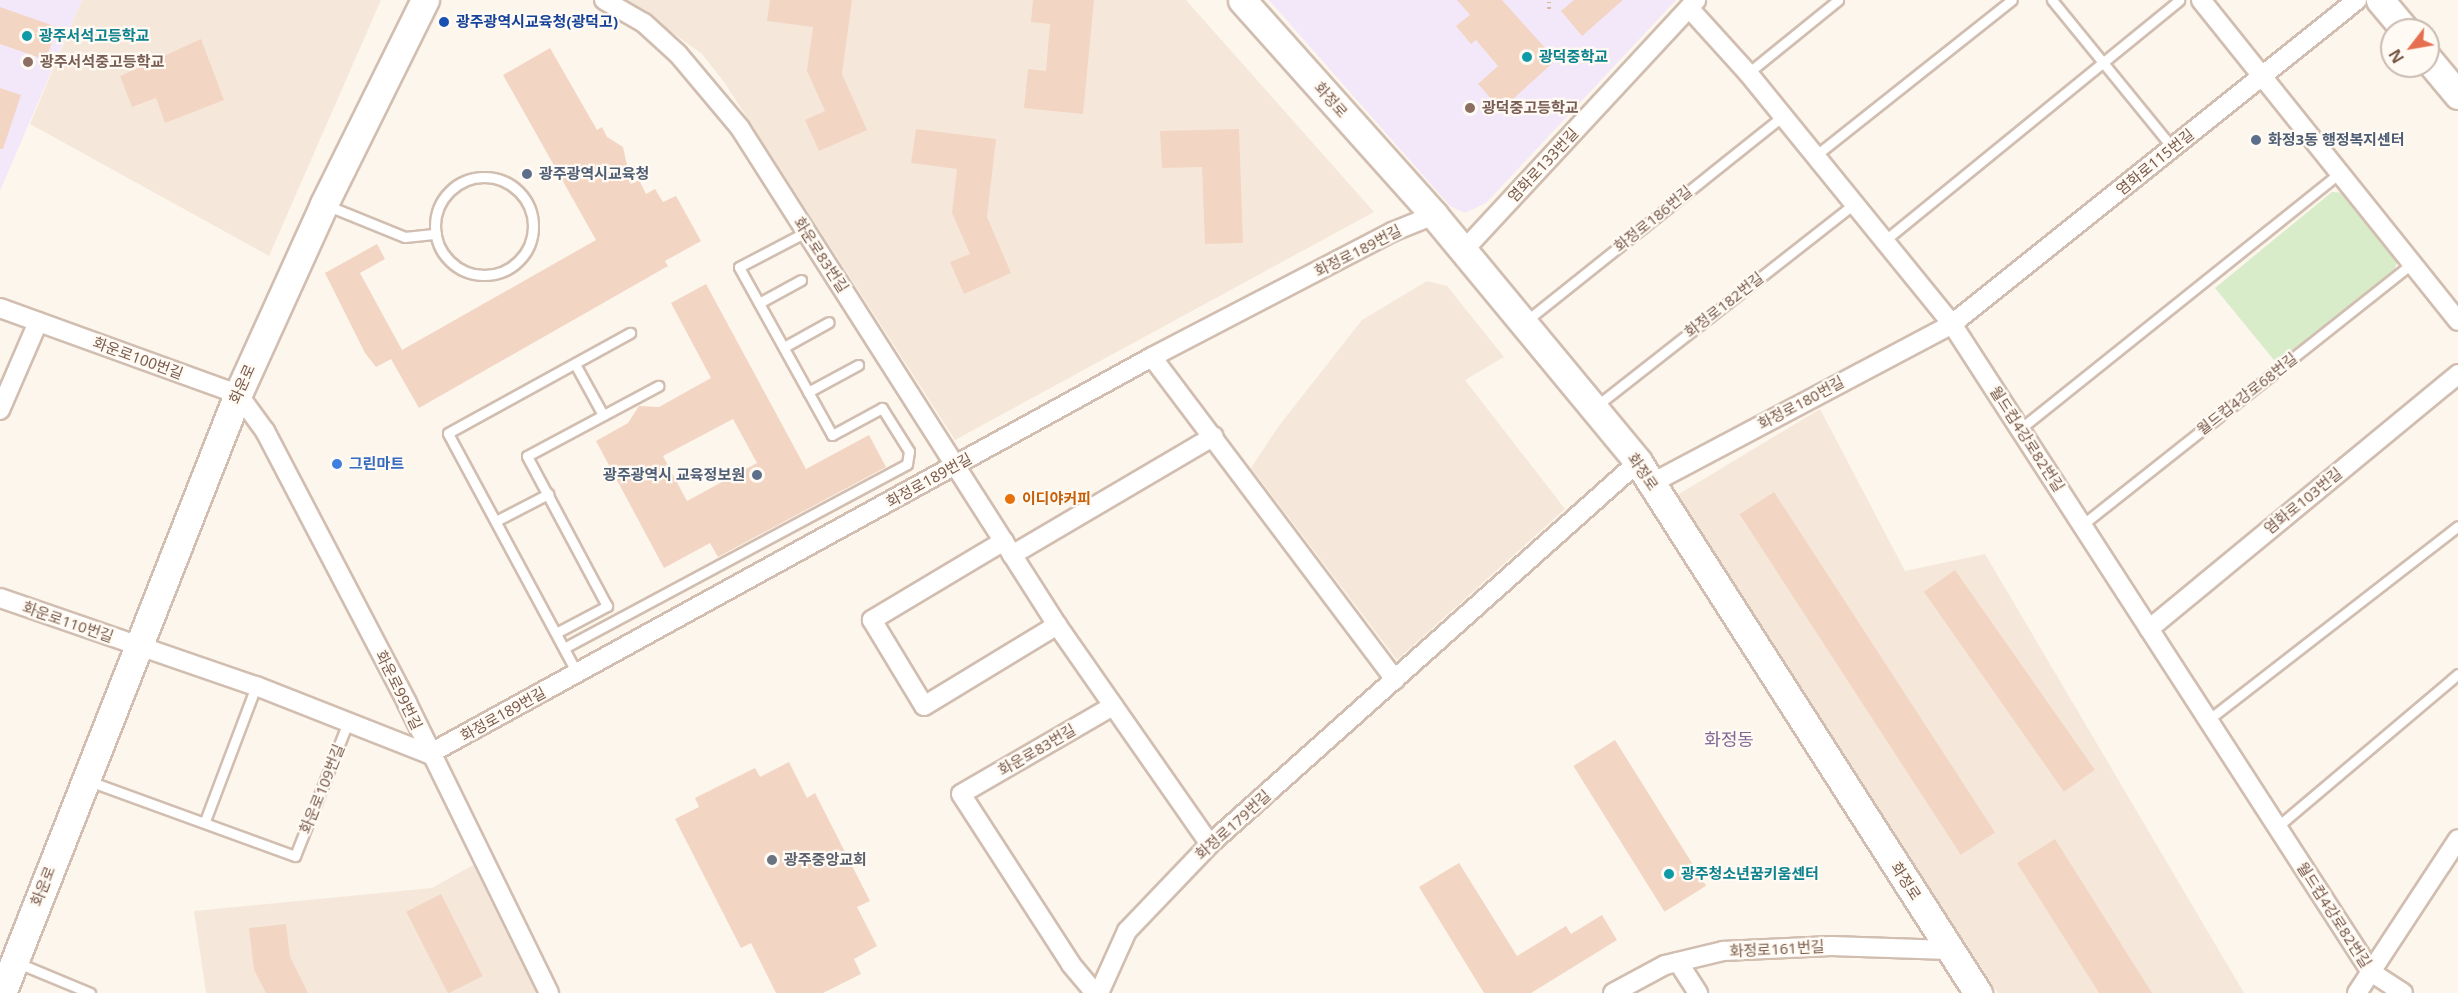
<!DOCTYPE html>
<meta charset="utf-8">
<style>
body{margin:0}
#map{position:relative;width:2458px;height:993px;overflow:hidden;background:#fdf6ec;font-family:"Noto Sans","Noto Sans KR",sans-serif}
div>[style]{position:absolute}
.residential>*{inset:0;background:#f5e8da}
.education>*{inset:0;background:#f3e8fa}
.green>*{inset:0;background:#d8ecc9}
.building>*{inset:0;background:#f3d5c3;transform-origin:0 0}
.path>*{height:4px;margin-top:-2px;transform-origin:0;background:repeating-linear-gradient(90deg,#d9b8a5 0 1.5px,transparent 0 6px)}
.roads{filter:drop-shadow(2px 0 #d1beb0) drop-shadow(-2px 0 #d1beb0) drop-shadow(0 2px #d1beb0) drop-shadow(0 -2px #d1beb0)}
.lane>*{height:9px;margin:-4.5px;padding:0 4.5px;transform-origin:4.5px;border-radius:4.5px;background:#fff}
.lane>.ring{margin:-4.5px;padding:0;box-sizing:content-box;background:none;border:9px solid #fff;border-radius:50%}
.street>*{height:18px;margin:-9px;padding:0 9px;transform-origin:9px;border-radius:9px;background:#fff}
.secondary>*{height:27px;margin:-13.5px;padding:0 13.5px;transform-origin:13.5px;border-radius:13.5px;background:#fff}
.dots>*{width:16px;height:16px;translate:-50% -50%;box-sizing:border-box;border:3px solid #fffaf3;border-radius:50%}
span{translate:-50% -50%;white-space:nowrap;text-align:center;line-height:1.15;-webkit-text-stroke:4.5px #fffaf3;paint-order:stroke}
.transit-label{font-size:15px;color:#164399;font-weight:700}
.left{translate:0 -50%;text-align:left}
.culture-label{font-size:15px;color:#0d838f;font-weight:700}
.education-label{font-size:15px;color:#785e54;font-weight:700}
.street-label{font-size:15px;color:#7a5c4d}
.service-label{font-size:15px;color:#4e5e75;font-weight:700}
.right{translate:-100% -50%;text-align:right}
.shop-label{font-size:15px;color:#366cbe;font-weight:700}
.food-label{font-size:15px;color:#c56008;font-weight:700}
.worship-label{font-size:15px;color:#5b616d;font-weight:700}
.quarter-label{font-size:18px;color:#846695}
.north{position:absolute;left:2380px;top:18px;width:60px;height:60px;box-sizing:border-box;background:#fffaf3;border:2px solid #cabbb1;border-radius:50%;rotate:239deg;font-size:16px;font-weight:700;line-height:24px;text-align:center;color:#7a5c4d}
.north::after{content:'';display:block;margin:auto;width:21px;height:27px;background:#e76f51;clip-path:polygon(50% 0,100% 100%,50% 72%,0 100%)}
</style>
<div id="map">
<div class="residential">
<div style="clip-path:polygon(82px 0,381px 0,269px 256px,30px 124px)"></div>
<div style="clip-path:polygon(627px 0,1186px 0,1374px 212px,955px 440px,724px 82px,702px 54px)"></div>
<div style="clip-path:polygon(1427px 281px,1447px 286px,1504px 357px,1465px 380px,1565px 509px,1397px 660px,1251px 468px,1278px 427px,1362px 320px)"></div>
<div style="clip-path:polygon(1820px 409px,1905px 571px,1985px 554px,2244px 993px,1998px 993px,1674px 497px)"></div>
<div style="clip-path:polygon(473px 865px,538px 993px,206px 993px,194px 911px,432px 888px)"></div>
</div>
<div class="education">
<div style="clip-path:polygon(0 0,82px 0,0 191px)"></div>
<div style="clip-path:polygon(1269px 0,1676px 0,1486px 203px,1465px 213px,1450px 206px)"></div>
</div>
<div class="green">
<div style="clip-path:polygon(2332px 192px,2345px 193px,2398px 257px,2395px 269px,2278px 365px,2215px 288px)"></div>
</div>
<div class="building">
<div style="clip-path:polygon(770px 0,852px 0,842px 74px,867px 130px,819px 151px,805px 120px,825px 111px,807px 71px,813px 27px,767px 21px)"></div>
<div style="clip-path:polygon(1033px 0,1094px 0,1083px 114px,1024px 108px,1028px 69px,1046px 71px,1050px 24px,1031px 22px)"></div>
<div style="clip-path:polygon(1457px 0,1502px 0,1556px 60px,1501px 110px,1478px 84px,1498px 66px,1476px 40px,1471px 44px,1456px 26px,1470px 15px)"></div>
<div style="clip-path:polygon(1574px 0,1623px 0,1582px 36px,1561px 11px)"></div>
<div style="clip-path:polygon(0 7px,57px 27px,46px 60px,0 44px)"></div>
<div style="clip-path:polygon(201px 39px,224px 100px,165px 123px,156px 98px,132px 107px,120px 76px)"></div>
<div style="clip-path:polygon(550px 48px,597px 130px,602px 127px,607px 137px,623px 147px,631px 184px,639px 180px,646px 194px,655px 189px,663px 202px,676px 196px,701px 241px,665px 261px,668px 266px,419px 408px,391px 359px,376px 367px,365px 353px,325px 273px,377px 244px,385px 259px,360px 273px,402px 350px,596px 240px,503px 75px)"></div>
<div style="clip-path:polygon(0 88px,21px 95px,3px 149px,0 149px)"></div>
<div style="clip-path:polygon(916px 129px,996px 139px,987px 217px,1011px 273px,964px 294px,950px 262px,970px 254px,952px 213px,957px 169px,911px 163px)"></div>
<div style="clip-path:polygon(1239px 129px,1243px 243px,1205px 244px,1202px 167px,1162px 168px,1160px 131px)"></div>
<div style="clip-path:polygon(evenodd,706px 284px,806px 469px,869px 435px,886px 467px,718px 557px,710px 543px,664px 568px,596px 441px,628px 423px,639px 406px,659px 407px,711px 378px,671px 303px,706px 284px,733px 419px,757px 463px,687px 501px,663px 456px,733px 419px)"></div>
<div style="left:1774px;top:492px;width:406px;height:41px;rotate:57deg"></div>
<div style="left:1955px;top:570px;width:244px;height:38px;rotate:55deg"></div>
<div style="left:1615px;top:740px;width:172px;height:49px;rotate:58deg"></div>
<div style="clip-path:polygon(789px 762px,807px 798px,815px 793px,870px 901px,857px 907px,877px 946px,854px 959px,861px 974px,823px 993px,776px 993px,751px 943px,741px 948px,675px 819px,699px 807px,695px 798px,755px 768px,760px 777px)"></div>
<div style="clip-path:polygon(2055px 839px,2152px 993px,2099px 993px,2017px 863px)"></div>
<div style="clip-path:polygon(1459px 863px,1517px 956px,1566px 926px,1571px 934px,1602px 915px,1617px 940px,1531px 993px,1484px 993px,1419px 887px)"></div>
<div style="left:441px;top:894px;width:92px;height:39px;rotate:63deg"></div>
<div style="clip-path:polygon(286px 924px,290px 957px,308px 993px,266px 993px,254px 970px,249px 928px)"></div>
</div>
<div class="path">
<div style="left:1549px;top:9px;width:9px;rotate:-90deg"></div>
</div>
<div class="roads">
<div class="lane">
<div style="left:2052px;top:0;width:190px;rotate:50.8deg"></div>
<div style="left:1748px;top:73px;width:116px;rotate:-39deg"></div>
<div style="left:1815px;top:156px;width:251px;rotate:-38.4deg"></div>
<div class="ring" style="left:435px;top:177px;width:89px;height:89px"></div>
<div style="left:326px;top:205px;width:85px;rotate:22.1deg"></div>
<div style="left:405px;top:237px;width:31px;rotate:-6deg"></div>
<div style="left:1884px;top:241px;width:381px;rotate:-39.2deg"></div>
<div style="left:759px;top:303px;width:48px;rotate:-28.7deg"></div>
<div style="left:1526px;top:321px;width:329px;rotate:-38.6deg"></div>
<div style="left:784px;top:347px;width:51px;rotate:-29.1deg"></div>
<div style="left:575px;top:364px;width:58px;rotate:61.2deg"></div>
<div style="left:808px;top:392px;width:57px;rotate:-28.4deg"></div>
<div style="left:1595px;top:407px;width:329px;rotate:-38.1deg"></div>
<div style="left:2020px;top:429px;width:409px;rotate:-38.7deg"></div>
<div style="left:496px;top:521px;width:59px;rotate:-27.4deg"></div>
<div style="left:2082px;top:525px;width:421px;rotate:-38.4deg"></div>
<div style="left:556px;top:633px;width:58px;rotate:-27.9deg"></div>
<div style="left:607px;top:606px;width:170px;rotate:-118.1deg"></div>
<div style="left:527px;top:456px;width:149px;rotate:-28.1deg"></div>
<div style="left:564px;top:648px;width:389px;rotate:-28.2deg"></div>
<div style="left:907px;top:464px;width:13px;rotate:-81deg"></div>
<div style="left:909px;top:451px;width:51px;rotate:-122.1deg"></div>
<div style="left:882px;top:408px;width:57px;rotate:151.6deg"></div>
<div style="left:832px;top:435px;width:192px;rotate:-119deg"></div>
<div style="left:739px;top:267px;width:76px;rotate:-27.6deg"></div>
<div style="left:577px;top:673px;width:272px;rotate:-118.3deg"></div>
<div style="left:448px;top:433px;width:208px;rotate:-28.8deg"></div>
<div style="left:2208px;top:720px;width:316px;rotate:-37.8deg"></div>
<div style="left:89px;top:781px;width:219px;rotate:20deg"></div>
<div style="left:295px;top:856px;width:144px;rotate:-68.4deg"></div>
<div style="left:205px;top:821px;width:144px;rotate:-69.3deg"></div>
<div style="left:2277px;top:827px;width:237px;rotate:-40.2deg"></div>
<div style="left:18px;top:963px;width:78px;rotate:22.6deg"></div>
</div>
<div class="street">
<div style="left:604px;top:0;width:46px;rotate:29.9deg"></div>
<div style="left:644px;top:23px;width:46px;rotate:42.4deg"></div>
<div style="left:678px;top:54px;width:97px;rotate:50deg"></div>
<div style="left:740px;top:128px;width:589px;rotate:57.47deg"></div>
<div style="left:1057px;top:625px;width:267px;rotate:55.1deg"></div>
<div style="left:2201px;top:0;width:411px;rotate:51.3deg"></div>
<div style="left:1689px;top:8px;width:88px;rotate:47.8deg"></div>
<div style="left:1748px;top:73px;width:323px;rotate:50.9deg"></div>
<div style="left:1952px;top:324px;width:772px;rotate:57.11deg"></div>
<div style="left:2371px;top:972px;width:38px;rotate:33deg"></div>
<div style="left:1464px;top:250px;width:341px;rotate:-47.1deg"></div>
<div style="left:0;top:308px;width:253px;rotate:19.9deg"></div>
<div style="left:238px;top:394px;width:46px;rotate:53.9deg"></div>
<div style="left:265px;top:431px;width:307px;rotate:62.4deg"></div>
<div style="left:407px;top:703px;width:323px;rotate:63.9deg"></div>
<div style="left:1152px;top:357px;width:404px;rotate:53deg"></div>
<div style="left:0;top:410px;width:96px;rotate:-66.6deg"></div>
<div style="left:1652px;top:483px;width:340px;rotate:-27.9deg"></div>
<div style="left:1952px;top:324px;width:519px;rotate:-38.66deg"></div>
<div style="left:1004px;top:541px;width:154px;rotate:149.1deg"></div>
<div style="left:872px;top:620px;width:100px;rotate:58.8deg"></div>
<div style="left:924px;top:706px;width:156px;rotate:-31.3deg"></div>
<div style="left:1012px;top:555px;width:234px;rotate:-30.5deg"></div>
<div style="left:0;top:598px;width:271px;rotate:19deg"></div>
<div style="left:256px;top:686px;width:186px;rotate:21.5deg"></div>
<div style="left:429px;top:754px;width:825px;rotate:-28.77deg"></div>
<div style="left:1152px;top:357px;width:271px;rotate:-27.5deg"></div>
<div style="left:1392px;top:232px;width:45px;rotate:-22deg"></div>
<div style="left:2149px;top:629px;width:401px;rotate:-39.5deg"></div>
<div style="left:1678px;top:962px;width:37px;rotate:57deg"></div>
<div style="left:1095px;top:993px;width:38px;rotate:-130deg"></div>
<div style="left:1071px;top:964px;width:202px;rotate:-122.9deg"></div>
<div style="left:961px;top:794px;width:176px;rotate:-30.1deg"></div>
<div style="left:1099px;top:993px;width:68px;rotate:-65.7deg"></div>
<div style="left:1127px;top:931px;width:120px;rotate:-46.3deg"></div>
<div style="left:1210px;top:844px;width:574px;rotate:-41.75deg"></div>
<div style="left:1613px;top:993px;width:59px;rotate:-28.3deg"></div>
<div style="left:1665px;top:965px;width:60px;rotate:-13.6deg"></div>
<div style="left:1723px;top:951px;width:108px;rotate:-2.7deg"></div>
<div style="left:1831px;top:946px;width:118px;rotate:1.9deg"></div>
<div style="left:2357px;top:993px;width:184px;rotate:-56.7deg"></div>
</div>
<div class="secondary">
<div style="left:1242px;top:0;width:288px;rotate:48.2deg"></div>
<div style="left:1434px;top:215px;width:320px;rotate:50.4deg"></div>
<div style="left:1638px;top:462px;width:631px;rotate:57.37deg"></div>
<div style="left:2380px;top:0;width:39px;rotate:50deg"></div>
<div style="left:2428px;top:59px;width:47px;rotate:50.2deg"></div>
<div style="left:2px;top:993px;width:644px;rotate:-68.5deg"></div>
<div style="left:238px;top:394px;width:209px;rotate:-65.6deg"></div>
<div style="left:324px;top:204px;width:228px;rotate:-63.7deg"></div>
</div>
</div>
<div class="dots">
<div style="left:444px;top:22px;background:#1a4fb4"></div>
<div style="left:27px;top:36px;background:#0f9aa8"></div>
<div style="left:1527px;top:57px;background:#0f9aa8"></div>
<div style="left:28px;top:62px;background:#8d6e63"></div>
<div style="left:1470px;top:108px;background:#8d6e63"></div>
<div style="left:2256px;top:140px;background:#5c6f8a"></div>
<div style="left:527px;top:174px;background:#5c6f8a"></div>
<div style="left:337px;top:464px;background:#3f7fe0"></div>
<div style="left:757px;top:475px;background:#5c6f8a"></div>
<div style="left:1010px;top:499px;background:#e8710a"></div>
<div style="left:772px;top:860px;background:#6b7280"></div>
<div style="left:1669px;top:874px;background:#0f9aa8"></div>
</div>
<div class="transit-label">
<span class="left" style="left:456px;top:22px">광주광역시교육청(광덕고)</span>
</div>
<div class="culture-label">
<span class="left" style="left:39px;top:36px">광주서석고등학교</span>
<span class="left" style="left:1539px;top:57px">광덕중학교</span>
<span class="left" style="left:1681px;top:874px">광주청소년꿈키움센터</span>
</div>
<div class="education-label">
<span class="left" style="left:40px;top:62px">광주서석중고등학교</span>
<span class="left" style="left:1482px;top:108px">광덕중고등학교</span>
</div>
<div class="street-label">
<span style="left:1331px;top:100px;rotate:48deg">화정로</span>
<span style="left:2155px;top:162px;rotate:-39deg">염화로115번길</span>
<span style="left:1543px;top:165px;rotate:-47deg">염화로133번길</span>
<span style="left:1653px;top:219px;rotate:-39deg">화정로186번길</span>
<span style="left:1358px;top:251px;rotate:-27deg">화정로189번길</span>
<span style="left:821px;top:255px;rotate:57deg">화운로83번길</span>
<span style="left:1724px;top:305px;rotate:-38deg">화정로182번길</span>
<span style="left:138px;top:358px;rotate:20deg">화운로100번길</span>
<span style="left:242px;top:384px;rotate:-66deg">화운로</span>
<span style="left:2247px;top:394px;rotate:-38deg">월드컵4강로68번길</span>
<span style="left:1801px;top:403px;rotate:-28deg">화정로180번길</span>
<span style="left:2027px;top:439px;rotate:57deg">월드컵4강로82번길</span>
<span style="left:1643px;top:472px;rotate:55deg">화정로</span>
<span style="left:929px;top:480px;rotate:-29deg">화정로189번길</span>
<span style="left:2303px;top:501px;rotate:-39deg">염화로103번길</span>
<span style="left:68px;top:622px;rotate:19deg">화운로110번길</span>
<span style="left:399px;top:690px;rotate:64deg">화운로99번길</span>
<span style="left:503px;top:714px;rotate:-29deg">화정로189번길</span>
<span style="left:1037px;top:750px;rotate:-30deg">화운로83번길</span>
<span style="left:322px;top:789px;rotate:-68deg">화운로109번길</span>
<span style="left:1233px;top:825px;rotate:-42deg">화정로179번길</span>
<span style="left:1906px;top:881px;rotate:57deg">화정로</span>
<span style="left:43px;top:886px;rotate:-69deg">화운로</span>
<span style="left:2334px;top:915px;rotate:57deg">월드컵4강로82번길</span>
<span style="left:1777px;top:949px;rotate:-3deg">화정로161번길</span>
</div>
<div class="service-label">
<span class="left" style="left:2268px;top:140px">화정3동 행정복지센터</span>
<span class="left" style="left:539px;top:174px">광주광역시교육청</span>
<span class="right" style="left:745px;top:475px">광주광역시 교육정보원</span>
</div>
<div class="shop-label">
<span class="left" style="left:349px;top:464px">그린마트</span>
</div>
<div class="food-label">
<span class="left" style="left:1022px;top:499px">이디야커피</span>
</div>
<div class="worship-label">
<span class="left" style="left:784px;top:860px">광주중앙교회</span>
</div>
<div class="quarter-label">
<span style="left:1729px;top:739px">화정동</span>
</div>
<div class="north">N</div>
</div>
